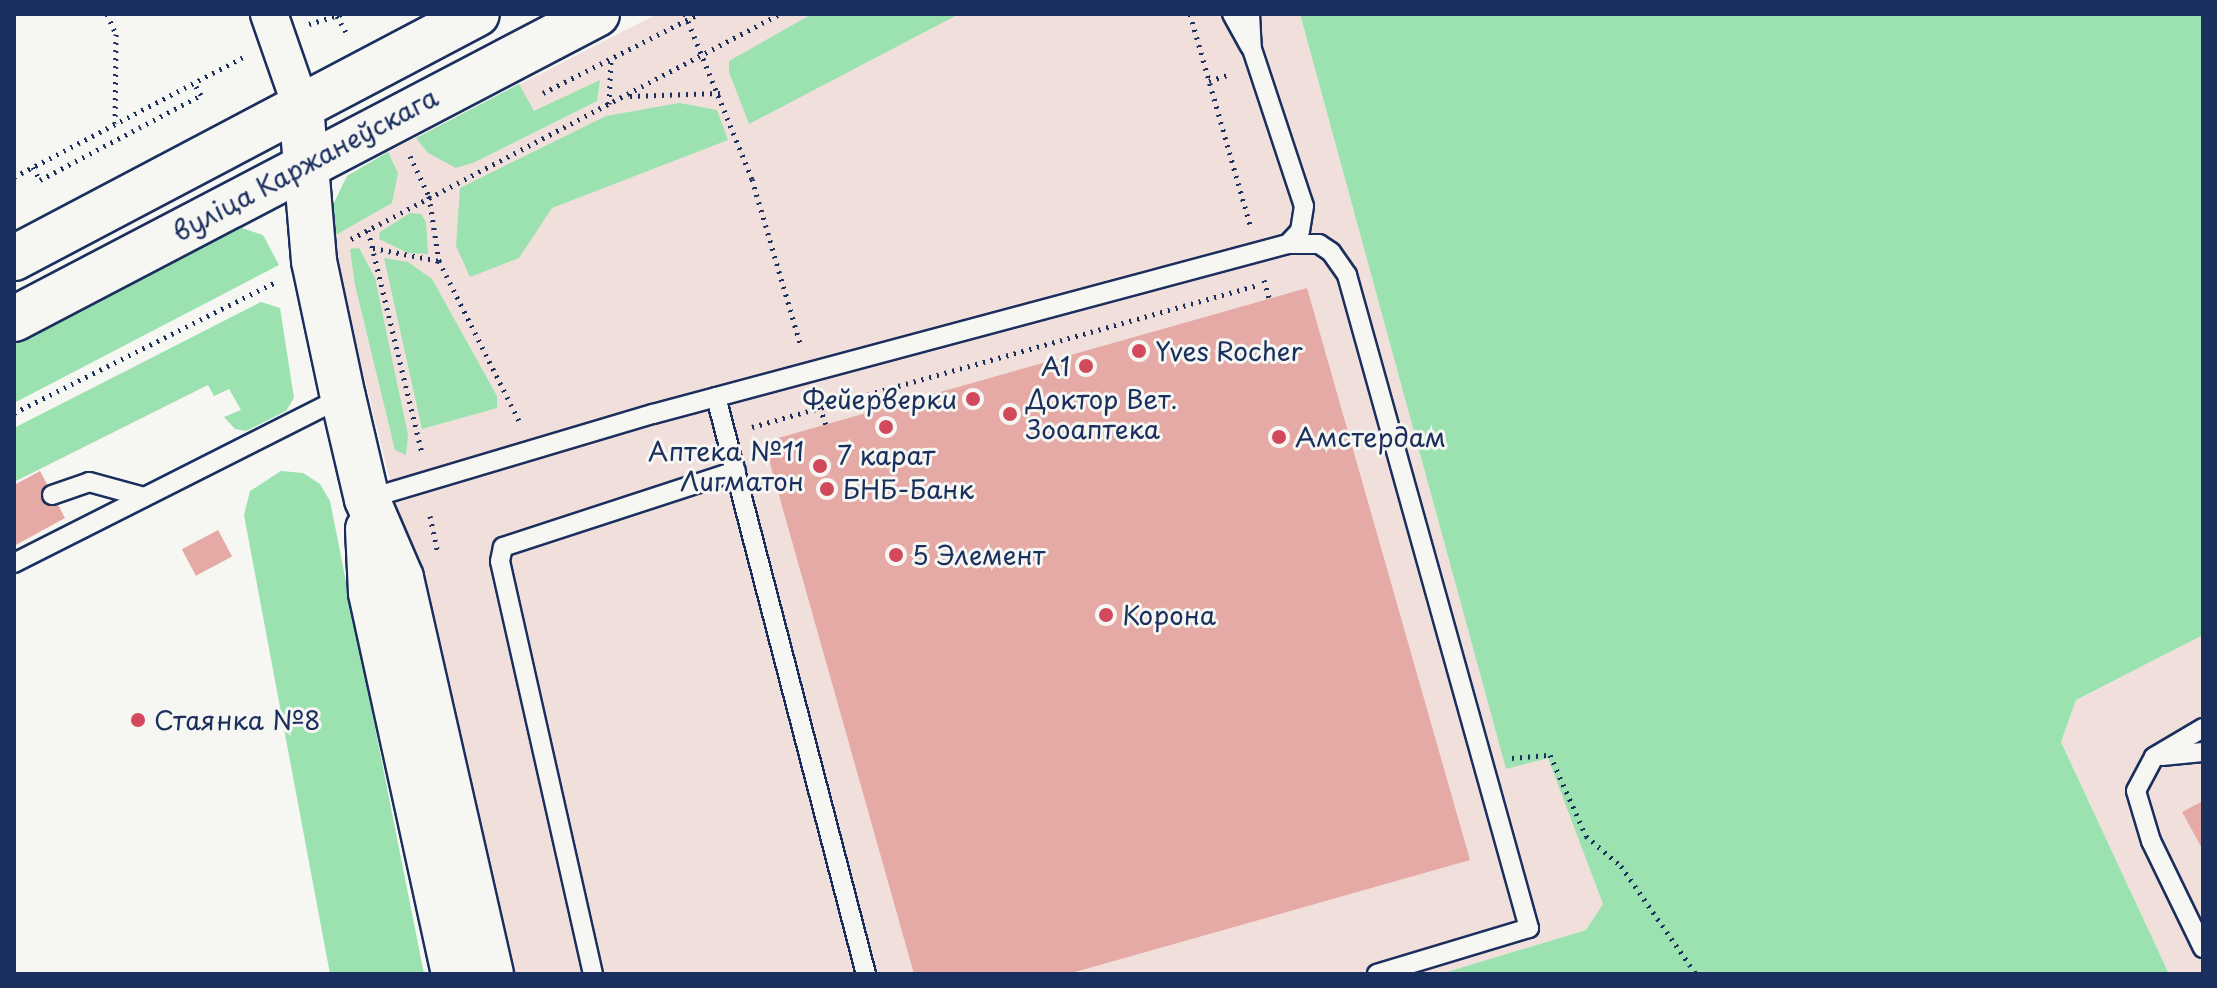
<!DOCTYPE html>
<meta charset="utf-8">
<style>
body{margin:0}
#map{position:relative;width:2217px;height:988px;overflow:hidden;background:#f6f6f2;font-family:"Playpen Sans",sans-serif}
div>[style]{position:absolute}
.built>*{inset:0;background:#f1dfdb}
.green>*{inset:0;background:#9be2b0}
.building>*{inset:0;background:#e5aaa6;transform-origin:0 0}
.path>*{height:5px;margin-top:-2.5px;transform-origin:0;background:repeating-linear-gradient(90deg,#1b2f5e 0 2px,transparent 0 8px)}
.roads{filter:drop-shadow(2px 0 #1b2f5e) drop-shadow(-2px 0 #1b2f5e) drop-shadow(0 2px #1b2f5e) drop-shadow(0 -2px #1b2f5e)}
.lane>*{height:18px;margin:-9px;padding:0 9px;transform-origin:9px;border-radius:9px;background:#f6f6f2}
.street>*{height:36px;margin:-18px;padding:0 18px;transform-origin:18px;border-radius:18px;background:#f6f6f2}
.secondary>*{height:44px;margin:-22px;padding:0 22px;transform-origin:22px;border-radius:22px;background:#f6f6f2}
.dots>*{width:22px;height:22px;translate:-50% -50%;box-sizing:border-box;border:4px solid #f6f6f2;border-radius:50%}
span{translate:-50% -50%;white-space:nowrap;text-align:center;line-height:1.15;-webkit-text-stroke:6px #f6f6f2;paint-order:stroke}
.street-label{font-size:26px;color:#1b2f5e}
.poi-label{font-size:26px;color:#1b2f5e}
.left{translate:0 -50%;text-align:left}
.right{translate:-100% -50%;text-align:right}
.frame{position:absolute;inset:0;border:16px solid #1b2f5e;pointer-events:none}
</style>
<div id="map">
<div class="built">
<div style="clip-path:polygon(657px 14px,1300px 14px,1506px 769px,1549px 757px,1603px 904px,1586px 930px,1440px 974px,503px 974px,458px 753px,336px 264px,331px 209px,347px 176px,388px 152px)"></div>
<div style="clip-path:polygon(2203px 635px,2203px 974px,2169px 974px,2061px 742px,2076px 700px)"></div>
</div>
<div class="green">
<div style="clip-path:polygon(812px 14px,959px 14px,749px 124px,729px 72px,729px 61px)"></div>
<div style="clip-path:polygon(1300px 14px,2203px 14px,2203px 635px,2076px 700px,2061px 742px,2169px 974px,1440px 974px,1586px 930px,1603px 904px,1548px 758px,1506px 769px)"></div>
<div style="clip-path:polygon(600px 80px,597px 101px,475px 162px,456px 168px,428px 153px,416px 138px,519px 84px,534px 111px)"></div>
<div style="clip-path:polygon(679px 103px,717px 110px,728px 140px,552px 208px,519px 258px,470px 277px,456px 246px,460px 188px,606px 116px)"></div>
<div style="clip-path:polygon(388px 152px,398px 173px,392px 203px,332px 237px,331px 209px,347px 176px)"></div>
<div style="clip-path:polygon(410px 213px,421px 214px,426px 222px,428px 254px,408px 253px,379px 239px,380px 232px)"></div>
<div style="clip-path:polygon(233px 225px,263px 235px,279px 265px,14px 403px,14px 332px)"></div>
<div style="clip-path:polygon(359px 248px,375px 278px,408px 435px,406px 455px,395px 450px,355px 285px,350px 249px)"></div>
<div style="clip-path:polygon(384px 258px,408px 262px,432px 279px,497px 396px,497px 408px,422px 429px)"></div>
<div style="clip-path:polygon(261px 302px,280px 308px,294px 398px,286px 411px,246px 431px,235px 429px,224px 417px,241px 410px,229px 389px,214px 396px,208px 385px,14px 482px,14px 428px)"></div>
<div style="clip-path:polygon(281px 471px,303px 473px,320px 484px,330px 501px,424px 974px,330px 974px,244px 515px,250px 491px)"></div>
</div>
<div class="building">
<div style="clip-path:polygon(1307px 288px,1470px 860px,1068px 974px,914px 974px,764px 442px)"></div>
<div style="clip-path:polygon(40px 471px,65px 518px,14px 546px,14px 485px)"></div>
<div style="left:218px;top:530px;width:30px;height:41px;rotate:62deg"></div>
<div style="clip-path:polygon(2203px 801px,2203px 850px,2182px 812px)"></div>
</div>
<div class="path">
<div style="left:107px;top:14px;width:22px;rotate:66deg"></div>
<div style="left:116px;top:34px;width:89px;rotate:90.6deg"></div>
<div style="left:685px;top:14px;width:178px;rotate:67.9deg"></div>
<div style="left:752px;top:179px;width:175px;rotate:73.7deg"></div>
<div style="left:1190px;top:14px;width:219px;rotate:74.1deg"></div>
<div style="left:337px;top:16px;width:23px;rotate:61deg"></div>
<div style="left:309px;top:24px;width:34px;rotate:-17deg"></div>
<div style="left:1209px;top:81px;width:23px;rotate:-18deg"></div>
<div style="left:543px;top:93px;width:175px;rotate:-26.9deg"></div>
<div style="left:630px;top:96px;width:90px;rotate:-1.9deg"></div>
<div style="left:609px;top:104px;width:45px;rotate:-87.5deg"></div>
<div style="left:410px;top:156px;width:44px;rotate:64.6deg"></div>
<div style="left:429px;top:196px;width:66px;rotate:81.3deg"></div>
<div style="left:439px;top:261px;width:183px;rotate:63.4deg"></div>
<div style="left:33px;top:167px;width:15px;rotate:62deg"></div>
<div style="left:40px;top:180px;width:182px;rotate:-27.8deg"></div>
<div style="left:201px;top:95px;width:14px;rotate:-120deg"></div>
<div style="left:14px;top:177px;width:263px;rotate:-27.6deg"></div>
<div style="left:368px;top:230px;width:229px;rotate:76.4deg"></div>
<div style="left:351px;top:239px;width:484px;rotate:-27.7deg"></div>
<div style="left:373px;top:248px;width:67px;rotate:11.1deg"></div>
<div style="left:1264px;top:280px;width:19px;rotate:74deg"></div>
<div style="left:820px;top:407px;width:19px;rotate:72deg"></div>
<div style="left:14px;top:413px;width:295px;rotate:-26.6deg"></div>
<div style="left:752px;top:427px;width:526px;rotate:-15.68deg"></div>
<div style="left:430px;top:516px;width:39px;rotate:78deg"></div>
<div style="left:1512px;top:758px;width:38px;rotate:-5deg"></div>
<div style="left:1550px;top:755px;width:89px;rotate:66deg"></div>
<div style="left:1586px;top:836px;width:46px;rotate:40.6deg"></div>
<div style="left:1621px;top:866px;width:131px;rotate:55.2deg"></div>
</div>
<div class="roads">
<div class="lane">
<div style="left:1232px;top:14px;width:37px;rotate:61deg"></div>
<div style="left:1250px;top:14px;width:35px;rotate:87deg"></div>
<div style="left:1252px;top:49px;width:165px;rotate:71.7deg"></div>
<div style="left:1304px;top:206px;width:25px;rotate:99deg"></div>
<div style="left:1300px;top:231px;width:18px;rotate:133deg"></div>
<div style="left:716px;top:397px;width:596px;rotate:75.43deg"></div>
<div style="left:52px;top:495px;width:39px;rotate:-19deg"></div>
<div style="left:89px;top:482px;width:57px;rotate:15.3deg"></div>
<div style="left:367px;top:499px;width:298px;rotate:-16.6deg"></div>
<div style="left:653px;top:414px;width:657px;rotate:-14.99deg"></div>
<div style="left:1288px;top:244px;width:31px"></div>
<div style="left:1319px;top:244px;width:14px;rotate:34deg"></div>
<div style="left:1331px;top:252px;width:28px;rotate:55deg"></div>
<div style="left:1347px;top:275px;width:678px;rotate:74.43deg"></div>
<div style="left:1529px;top:928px;width:159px;rotate:163.2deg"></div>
<div style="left:14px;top:563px;width:369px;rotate:-26.8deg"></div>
<div style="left:2203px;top:728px;width:57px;rotate:149.4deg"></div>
<div style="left:2154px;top:757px;width:38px;rotate:118deg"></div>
<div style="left:2136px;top:791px;width:52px;rotate:73.3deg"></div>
<div style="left:2151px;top:841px;width:119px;rotate:64.1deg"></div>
<div style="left:2162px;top:756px;width:41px;rotate:-5.6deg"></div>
<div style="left:593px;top:974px;width:423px;rotate:-102.7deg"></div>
<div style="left:500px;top:561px;width:14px;rotate:-78deg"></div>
<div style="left:503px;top:547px;width:245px;rotate:-18.1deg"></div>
</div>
<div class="street">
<div style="left:269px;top:14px;width:97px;rotate:70.8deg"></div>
</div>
<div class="secondary">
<div style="left:301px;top:106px;width:156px;rotate:85.2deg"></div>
<div style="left:314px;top:261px;width:139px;rotate:78deg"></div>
<div style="left:343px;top:397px;width:105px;rotate:76.8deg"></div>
<div style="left:367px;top:499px;width:86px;rotate:66.7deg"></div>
<div style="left:401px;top:578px;width:406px;rotate:77.2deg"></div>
<div style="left:14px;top:258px;width:523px;rotate:-27.79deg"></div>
<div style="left:14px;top:319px;width:658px;rotate:-27.62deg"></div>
<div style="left:368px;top:529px;width:64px;rotate:87.3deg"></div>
<div style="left:371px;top:593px;width:390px;rotate:77.7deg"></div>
</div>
</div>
<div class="dots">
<div style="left:1139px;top:351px;background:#d1495b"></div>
<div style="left:1086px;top:366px;background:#d1495b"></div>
<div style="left:973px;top:399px;background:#d1495b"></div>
<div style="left:1010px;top:414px;background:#d1495b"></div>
<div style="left:886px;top:427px;background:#d1495b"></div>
<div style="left:1279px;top:437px;background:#d1495b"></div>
<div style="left:820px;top:466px;background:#d1495b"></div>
<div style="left:827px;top:489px;background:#d1495b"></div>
<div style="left:896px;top:555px;background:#d1495b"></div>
<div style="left:1106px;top:615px;background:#d1495b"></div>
<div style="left:138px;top:720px;background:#d1495b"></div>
</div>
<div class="street-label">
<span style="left:305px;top:164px;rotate:-28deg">вуліца Каржанеўскага</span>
</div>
<div class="poi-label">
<span class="left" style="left:1155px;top:351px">Yves Rocher</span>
<span class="right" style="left:1070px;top:366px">A1</span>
<span class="right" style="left:957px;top:399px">Фейерверки</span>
<span class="left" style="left:1026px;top:414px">Доктор Вет.<br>Зооаптека</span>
<span class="left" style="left:1295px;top:437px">Амстердам</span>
<span class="right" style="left:804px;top:466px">Аптека №11<br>Лигматон</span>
<span style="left:886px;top:455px">7 карат</span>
<span class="left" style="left:843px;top:489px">БНБ-Банк</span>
<span class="left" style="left:912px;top:555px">5 Элемент</span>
<span class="left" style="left:1122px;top:615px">Корона</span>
<span class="left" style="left:154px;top:720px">Стаянка №8</span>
</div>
<div class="frame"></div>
</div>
